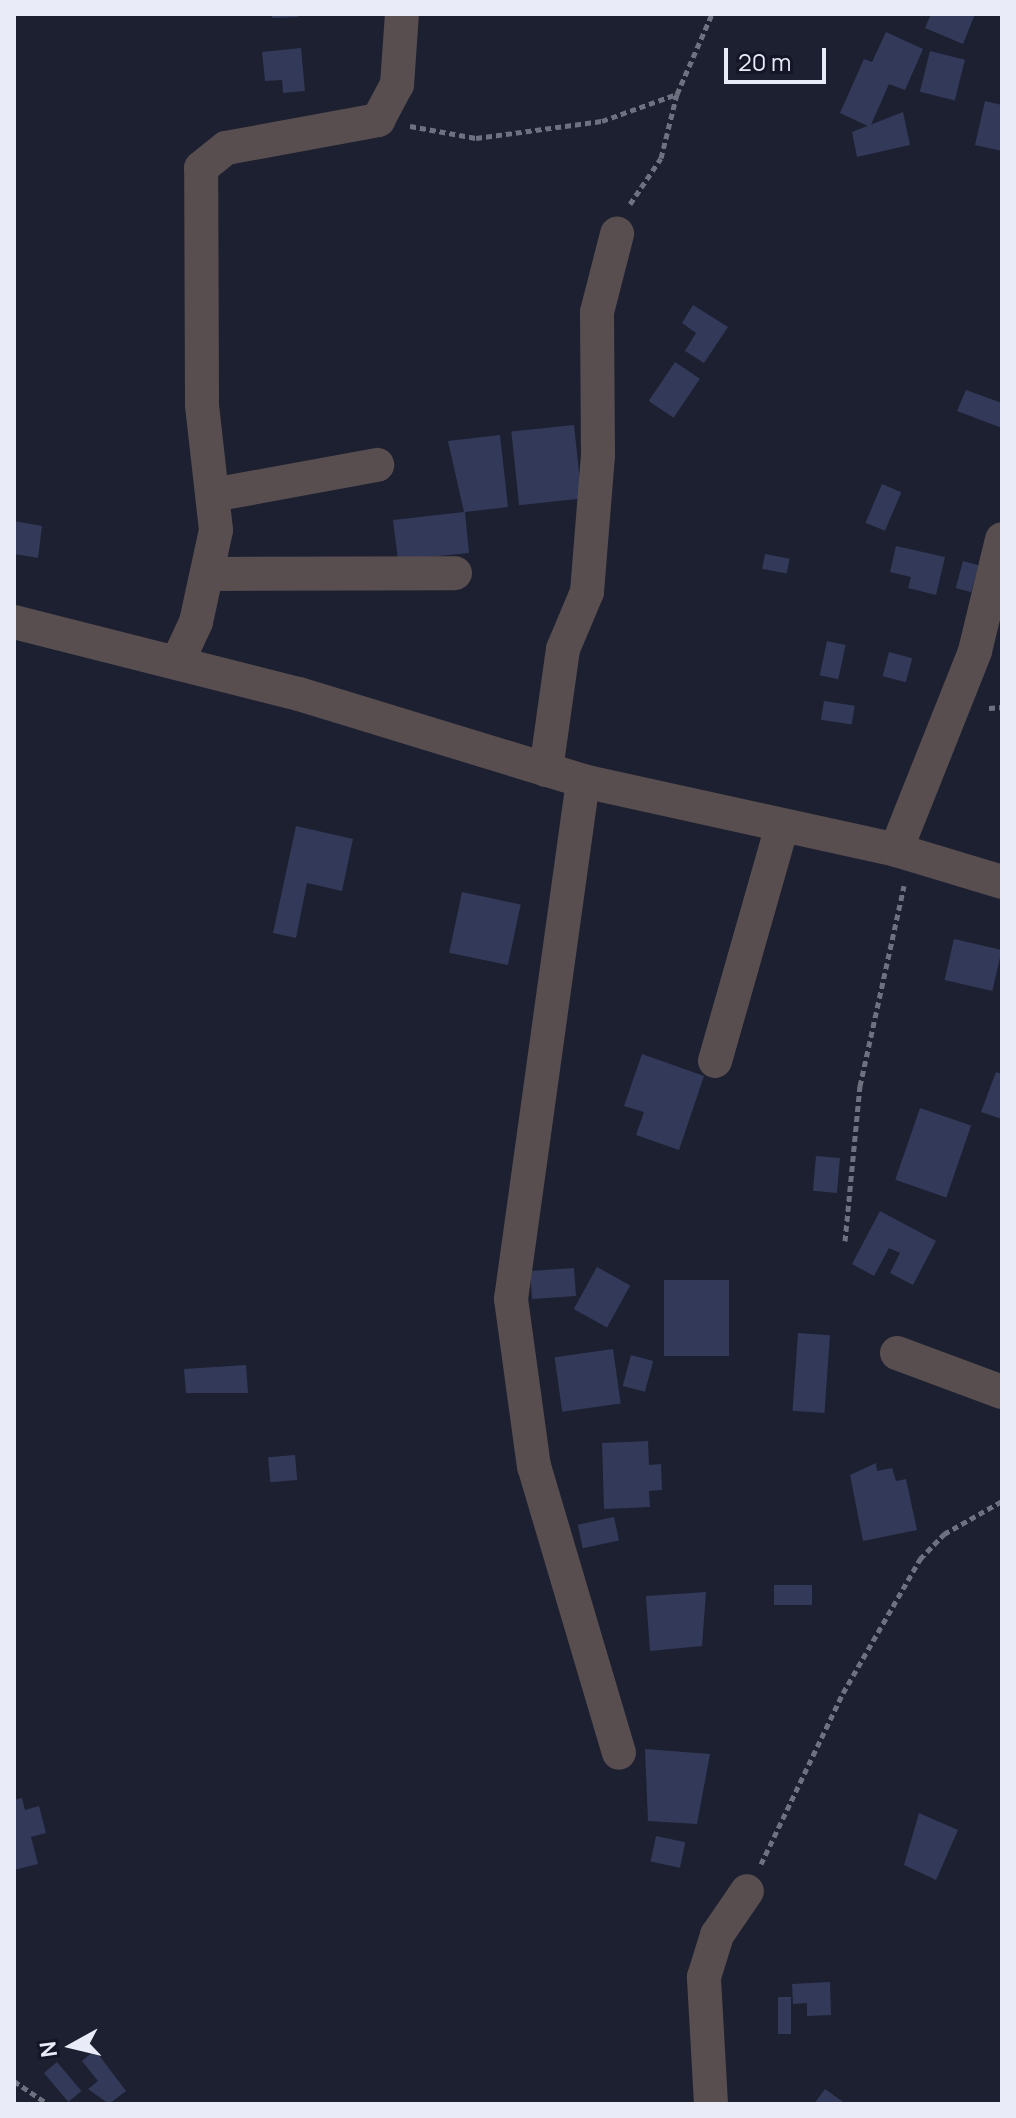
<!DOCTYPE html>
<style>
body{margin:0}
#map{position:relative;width:1016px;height:2118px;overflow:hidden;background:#1d2031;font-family:Manrope,sans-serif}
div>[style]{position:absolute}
.building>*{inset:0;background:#333959;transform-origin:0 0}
.path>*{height:5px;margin-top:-2.5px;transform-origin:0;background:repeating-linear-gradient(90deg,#6e7180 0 6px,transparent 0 10px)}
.minor>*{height:34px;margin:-17px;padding:0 17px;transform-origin:17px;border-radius:17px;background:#594e4f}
span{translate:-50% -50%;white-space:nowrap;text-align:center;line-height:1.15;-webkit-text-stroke:6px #141627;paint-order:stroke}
.frame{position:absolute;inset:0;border:16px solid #e9ecf8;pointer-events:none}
.north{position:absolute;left:32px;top:2006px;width:80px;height:80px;-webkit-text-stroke:6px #141627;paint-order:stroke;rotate:262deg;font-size:22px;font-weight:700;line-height:32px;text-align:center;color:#e9ecf8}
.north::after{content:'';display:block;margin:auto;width:28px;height:36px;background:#e9ecf8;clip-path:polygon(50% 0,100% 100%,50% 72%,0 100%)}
.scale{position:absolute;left:724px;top:48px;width:102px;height:36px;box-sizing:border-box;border:4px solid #e9ecf8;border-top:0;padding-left:10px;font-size:24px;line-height:28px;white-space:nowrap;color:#e9ecf8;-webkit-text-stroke:6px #141627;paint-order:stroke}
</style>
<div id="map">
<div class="building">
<div style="clip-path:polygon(272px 14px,298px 14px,298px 17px,272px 18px)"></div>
<div style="clip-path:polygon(931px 14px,975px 14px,963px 44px,925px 28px)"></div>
<div style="clip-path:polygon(886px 32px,923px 49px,905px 90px,889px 84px,870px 127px,840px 113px,864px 59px,872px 62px)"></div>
<div style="clip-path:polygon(301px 48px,305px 91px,283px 93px,282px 80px,265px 81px,262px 52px)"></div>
<div style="left:930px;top:51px;width:36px;height:42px;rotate:14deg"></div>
<div style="clip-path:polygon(985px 101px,1002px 105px,1002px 151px,975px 145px)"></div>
<div style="clip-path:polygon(903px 112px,910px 145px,857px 157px,852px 132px)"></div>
<div style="clip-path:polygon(693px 305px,728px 327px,704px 363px,685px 351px,696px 333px,682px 323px)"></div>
<div style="left:675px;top:362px;width:30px;height:47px;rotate:34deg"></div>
<div style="clip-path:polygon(966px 390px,1002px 403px,1002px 428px,957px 411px)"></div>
<div style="left:574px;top:425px;width:74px;height:63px;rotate:84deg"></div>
<div style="clip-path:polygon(500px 435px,508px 507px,465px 512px,469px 553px,398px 560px,393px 520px,464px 512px,448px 441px)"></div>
<div style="left:882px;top:484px;width:21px;height:42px;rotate:23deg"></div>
<div style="clip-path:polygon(14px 521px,42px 526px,38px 558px,14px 554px)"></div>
<div style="clip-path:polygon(896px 546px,945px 557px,936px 595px,908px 588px,911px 577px,890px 572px)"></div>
<div style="left:765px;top:554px;width:25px;height:15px;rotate:11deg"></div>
<div style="left:963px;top:561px;width:16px;height:28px;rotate:15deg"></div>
<div style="left:827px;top:641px;width:19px;height:35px;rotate:12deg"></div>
<div style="left:889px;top:652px;width:24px;height:25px;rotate:15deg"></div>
<div style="left:824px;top:701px;width:31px;height:19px;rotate:9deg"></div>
<div style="clip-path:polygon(296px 826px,353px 839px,342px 891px,307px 883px,296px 938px,273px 933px)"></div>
<div style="left:462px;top:892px;width:60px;height:62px;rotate:12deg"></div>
<div style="left:954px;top:939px;width:49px;height:42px;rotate:13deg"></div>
<div style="clip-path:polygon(642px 1054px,704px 1076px,679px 1150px,636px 1135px,644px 1112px,624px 1106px)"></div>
<div style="clip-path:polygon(996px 1072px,1002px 1074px,1002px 1119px,981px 1112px)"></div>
<div style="left:920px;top:1108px;width:54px;height:76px;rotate:19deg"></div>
<div style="left:816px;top:1156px;width:24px;height:35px;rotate:5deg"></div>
<div style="clip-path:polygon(880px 1211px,936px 1241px,913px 1285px,890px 1273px,900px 1253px,889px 1248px,874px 1276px,852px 1264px)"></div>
<div style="left:597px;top:1267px;width:38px;height:48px;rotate:29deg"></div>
<div style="left:574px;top:1268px;width:28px;height:44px;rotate:86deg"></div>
<div style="left:664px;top:1280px;width:65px;height:76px"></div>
<div style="left:798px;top:1333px;width:32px;height:78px;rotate:4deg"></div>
<div style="left:613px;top:1349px;width:55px;height:59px;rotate:82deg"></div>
<div style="left:631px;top:1355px;width:23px;height:32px;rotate:15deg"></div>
<div style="clip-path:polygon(246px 1365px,248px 1393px,186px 1393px,184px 1369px)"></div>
<div style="clip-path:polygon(648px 1441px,649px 1465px,661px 1464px,662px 1490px,649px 1491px,650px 1507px,604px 1509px,602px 1443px)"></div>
<div style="left:295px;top:1455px;width:25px;height:27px;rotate:85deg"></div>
<div style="clip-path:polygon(876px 1463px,877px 1471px,892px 1468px,896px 1481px,906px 1479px,917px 1530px,863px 1541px,850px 1475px)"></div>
<div style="left:614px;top:1517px;width:24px;height:37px;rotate:78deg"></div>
<div style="left:774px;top:1585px;width:38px;height:20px"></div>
<div style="clip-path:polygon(706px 1592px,702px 1646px,650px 1651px,646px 1596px)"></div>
<div style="clip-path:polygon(645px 1749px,710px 1754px,697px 1824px,648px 1821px)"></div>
<div style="clip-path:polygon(22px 1798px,25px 1810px,39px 1806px,46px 1833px,31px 1837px,38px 1864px,14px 1870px,14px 1800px)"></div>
<div style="clip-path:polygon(919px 1813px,958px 1830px,936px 1880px,904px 1865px)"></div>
<div style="left:656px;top:1836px;width:30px;height:26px;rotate:12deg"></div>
<div style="clip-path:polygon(830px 1982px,831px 2015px,807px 2016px,807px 2003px,793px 2004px,792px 1984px)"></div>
<div style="left:778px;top:1997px;width:13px;height:37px"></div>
<div style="clip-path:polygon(95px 2050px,126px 2091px,109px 2104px,88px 2089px,98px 2081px,82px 2061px)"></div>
<div style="left:57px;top:2062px;width:38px;height:17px;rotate:50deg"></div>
<div style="clip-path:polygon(825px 2089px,843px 2102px,841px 2104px,814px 2104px)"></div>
</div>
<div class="path">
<div style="left:410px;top:126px;width:67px;rotate:10.3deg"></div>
<div style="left:476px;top:138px;width:127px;rotate:-7.7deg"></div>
<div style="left:602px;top:121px;width:80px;rotate:-19.8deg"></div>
<div style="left:630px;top:204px;width:55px;rotate:-56deg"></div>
<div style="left:661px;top:158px;width:66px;rotate:-76deg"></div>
<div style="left:677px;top:94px;width:87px;rotate:-66.4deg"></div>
<div style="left:989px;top:708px;width:13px;rotate:-4deg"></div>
<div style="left:845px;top:1241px;width:156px;rotate:-84.5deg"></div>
<div style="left:860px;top:1086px;width:205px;rotate:-77.6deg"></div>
<div style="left:761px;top:1864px;width:190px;rotate:-64.4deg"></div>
<div style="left:843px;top:1693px;width:155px;rotate:-60.1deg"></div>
<div style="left:920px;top:1559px;width:35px;rotate:-46deg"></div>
<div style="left:944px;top:1534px;width:67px;rotate:-29.6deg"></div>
<div style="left:14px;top:2081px;width:41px;rotate:34.1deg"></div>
</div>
<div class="minor">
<div style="left:213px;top:495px;width:167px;rotate:-10.4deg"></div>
<div style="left:209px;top:574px;width:246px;rotate:-0.2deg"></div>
<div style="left:14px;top:622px;width:294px;rotate:14.2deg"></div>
<div style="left:299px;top:694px;width:297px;rotate:17deg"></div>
<div style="left:583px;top:781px;width:321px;rotate:12.4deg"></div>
<div style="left:896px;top:850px;width:111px;rotate:16.8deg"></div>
<div style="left:177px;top:663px;width:45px;rotate:-65.1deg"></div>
<div style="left:196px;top:622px;width:94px;rotate:-77.7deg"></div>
<div style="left:216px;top:530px;width:126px;rotate:-96.4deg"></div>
<div style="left:202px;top:405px;width:237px;rotate:-90.2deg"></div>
<div style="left:201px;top:168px;width:32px;rotate:-39deg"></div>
<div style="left:226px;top:148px;width:155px;rotate:-10.4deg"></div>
<div style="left:378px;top:120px;width:40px;rotate:-62deg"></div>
<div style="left:397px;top:85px;width:71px;rotate:-86deg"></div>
<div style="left:546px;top:770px;width:122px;rotate:-82deg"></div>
<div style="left:563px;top:649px;width:62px;rotate:-67.2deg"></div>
<div style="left:587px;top:592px;width:136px;rotate:-85.4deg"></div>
<div style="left:598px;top:456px;width:144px;rotate:-90.4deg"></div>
<div style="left:597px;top:312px;width:81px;rotate:-75.6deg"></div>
<div style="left:583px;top:781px;width:523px;rotate:97.91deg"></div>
<div style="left:511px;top:1299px;width:169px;rotate:82.2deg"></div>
<div style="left:534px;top:1466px;width:299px;rotate:73.5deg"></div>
<div style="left:896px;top:850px;width:214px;rotate:-68.3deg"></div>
<div style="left:975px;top:651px;width:115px;rotate:-76.4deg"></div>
<div style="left:715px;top:1061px;width:240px;rotate:-74.1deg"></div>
<div style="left:897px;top:1353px;width:112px;rotate:20.4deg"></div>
<div style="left:711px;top:2104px;width:127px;rotate:-93.2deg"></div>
<div style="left:704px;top:1977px;width:44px;rotate:-72.8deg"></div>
<div style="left:717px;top:1935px;width:53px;rotate:-55.7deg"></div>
</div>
<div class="frame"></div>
<div class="north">N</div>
<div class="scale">20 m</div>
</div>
